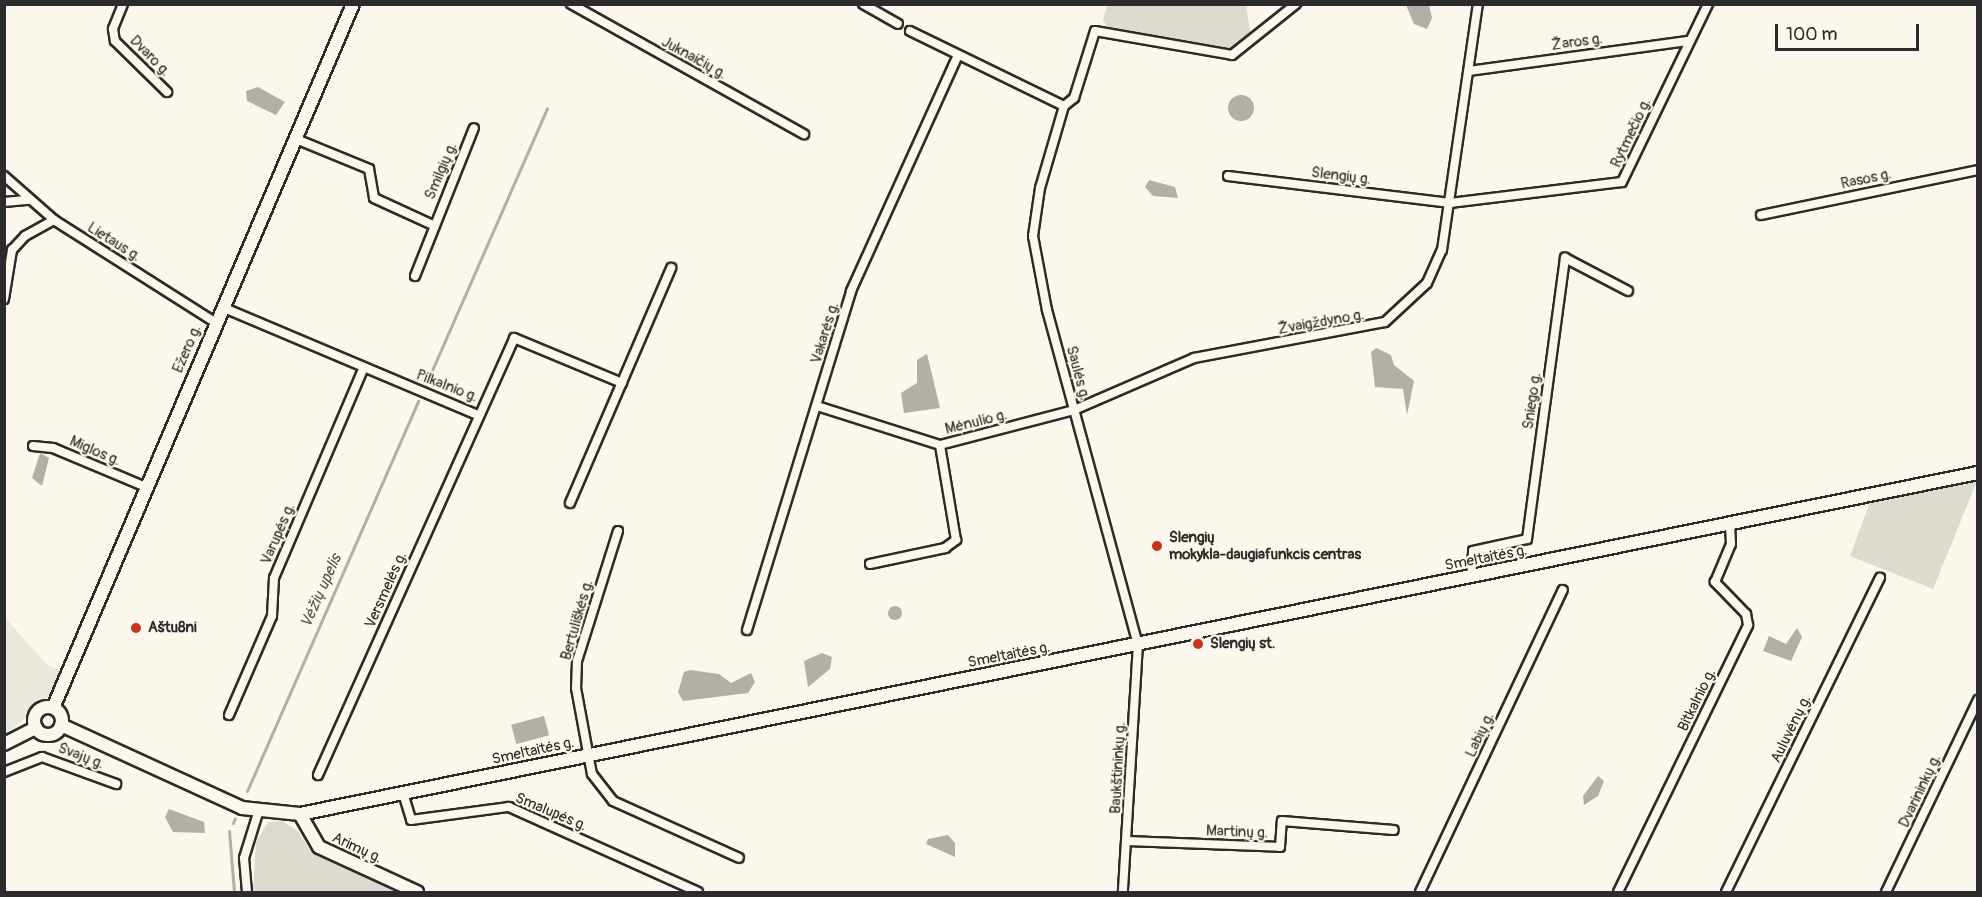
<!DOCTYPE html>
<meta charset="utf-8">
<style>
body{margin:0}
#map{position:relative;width:1982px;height:897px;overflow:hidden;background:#fbf7ec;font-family:Pangolin,sans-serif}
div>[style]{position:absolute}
.built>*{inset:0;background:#ebe8de}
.green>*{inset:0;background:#dddad0}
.water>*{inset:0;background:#b1afa7;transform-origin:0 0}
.round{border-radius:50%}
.stream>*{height:3px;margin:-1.5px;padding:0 1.5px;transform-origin:1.5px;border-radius:1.5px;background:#b1afa7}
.roads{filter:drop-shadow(2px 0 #2b2b2b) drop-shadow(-2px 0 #2b2b2b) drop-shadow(0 2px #2b2b2b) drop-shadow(0 -2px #2b2b2b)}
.minor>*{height:8px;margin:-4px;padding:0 4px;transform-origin:4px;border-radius:4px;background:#fbf7ec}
.secondary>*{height:12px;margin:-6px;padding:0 6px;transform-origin:6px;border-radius:6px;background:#fbf7ec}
.secondary>.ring{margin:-6px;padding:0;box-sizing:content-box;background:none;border:12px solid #fbf7ec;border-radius:50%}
.dots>*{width:16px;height:16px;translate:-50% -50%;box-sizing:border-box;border:3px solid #fbf7ec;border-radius:50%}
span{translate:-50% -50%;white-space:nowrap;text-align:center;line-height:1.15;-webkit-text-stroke:4.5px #fbf7ec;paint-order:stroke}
.street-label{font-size:15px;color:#2b2b2b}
.poi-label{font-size:15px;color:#2b2b2b;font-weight:700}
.left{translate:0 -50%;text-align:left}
.water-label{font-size:16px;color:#5a5956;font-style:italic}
.frame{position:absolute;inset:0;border:6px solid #2b2b2b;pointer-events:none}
.scale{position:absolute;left:1775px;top:24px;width:144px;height:27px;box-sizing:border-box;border:3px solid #2b2b2b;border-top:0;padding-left:8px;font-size:18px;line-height:21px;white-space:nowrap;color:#2b2b2b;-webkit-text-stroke:4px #fbf7ec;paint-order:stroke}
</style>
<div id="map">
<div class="built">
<div style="clip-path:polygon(4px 616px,46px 664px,62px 672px,46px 701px,5px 735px)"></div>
</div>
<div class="green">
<div style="clip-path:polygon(1107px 5px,1246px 5px,1251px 37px,1228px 50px,1109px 29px,1103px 20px)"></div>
<div style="clip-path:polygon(1977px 481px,1933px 589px,1850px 556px,1870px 502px)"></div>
<div style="clip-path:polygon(282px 821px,297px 830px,310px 850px,402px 892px,253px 892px,256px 842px,268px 822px)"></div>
</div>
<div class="water">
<div style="clip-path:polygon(1406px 5px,1429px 5px,1432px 18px,1427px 29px,1414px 24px)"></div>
<div style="clip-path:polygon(258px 87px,285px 102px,276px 115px,247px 101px,246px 91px)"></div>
<div class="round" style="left:1228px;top:95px;width:26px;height:26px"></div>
<div style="clip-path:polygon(1149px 180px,1175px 187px,1178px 198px,1153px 196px,1145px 187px)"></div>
<div style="clip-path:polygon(1376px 348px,1391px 355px,1394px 365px,1414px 381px,1407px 415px,1403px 389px,1375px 387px,1371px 352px)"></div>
<div style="clip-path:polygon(927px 354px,940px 408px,904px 413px,901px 393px,917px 383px,917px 360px)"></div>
<div style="clip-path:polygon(40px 453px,49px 458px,42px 486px,32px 478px)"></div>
<div class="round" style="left:888px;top:606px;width:14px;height:14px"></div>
<div style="clip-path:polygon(1797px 628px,1802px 637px,1791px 661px,1763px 651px,1769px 636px,1786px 644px)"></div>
<div style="clip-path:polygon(822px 653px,832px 657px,830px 669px,808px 687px,804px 661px)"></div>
<div style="clip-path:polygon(690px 670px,719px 674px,731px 683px,751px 673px,755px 682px,748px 693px,683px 701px,678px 692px,684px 672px)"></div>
<div style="left:544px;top:716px;width:20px;height:34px;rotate:75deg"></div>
<div style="clip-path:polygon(1598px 776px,1604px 781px,1598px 796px,1584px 805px,1583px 796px)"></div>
<div style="clip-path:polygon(169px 809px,204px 822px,205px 833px,173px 832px,165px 817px)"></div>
<div style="clip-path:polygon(948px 835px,955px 843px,955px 857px,926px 844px,928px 839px)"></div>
</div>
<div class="stream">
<div style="left:426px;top:384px;width:301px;rotate:-66.3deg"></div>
<div style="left:247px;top:791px;width:426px;rotate:-66.3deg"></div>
<div style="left:233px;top:823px;width:5px;rotate:-68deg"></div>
<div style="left:229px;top:831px;width:61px;rotate:85.3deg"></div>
</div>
<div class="roads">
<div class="minor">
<div style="left:123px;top:4px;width:27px;rotate:112deg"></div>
<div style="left:113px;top:29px;width:12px;rotate:81deg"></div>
<div style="left:115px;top:41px;width:73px;rotate:44.4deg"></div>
<div style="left:571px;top:4px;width:267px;rotate:29.2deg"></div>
<div style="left:863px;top:4px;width:40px;rotate:29.7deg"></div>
<div style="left:910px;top:31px;width:171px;rotate:26deg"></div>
<div style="left:1469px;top:71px;width:222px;rotate:-7.8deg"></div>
<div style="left:1064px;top:106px;width:85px;rotate:106.3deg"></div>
<div style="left:1040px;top:188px;width:49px;rotate:98.3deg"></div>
<div style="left:1033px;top:236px;width:75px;rotate:79.3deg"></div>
<div style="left:1047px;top:310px;width:346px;rotate:74.8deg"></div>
<div style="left:1138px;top:644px;width:248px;rotate:93.5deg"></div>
<div style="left:1064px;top:106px;width:13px;rotate:-39deg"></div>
<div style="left:1074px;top:98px;width:70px;rotate:-72.6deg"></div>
<div style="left:1095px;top:31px;width:139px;rotate:9.9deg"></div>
<div style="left:1232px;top:55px;width:82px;rotate:-38.6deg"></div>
<div style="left:296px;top:139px;width:79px;rotate:22.3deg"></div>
<div style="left:369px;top:169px;width:29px;rotate:80deg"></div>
<div style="left:374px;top:198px;width:65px;rotate:24.6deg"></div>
<div style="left:4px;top:176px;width:67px;rotate:41.3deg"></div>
<div style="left:54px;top:220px;width:191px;rotate:32.4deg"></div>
<div style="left:1228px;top:176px;width:224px;rotate:6.9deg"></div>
<div style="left:1450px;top:203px;width:173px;rotate:-7deg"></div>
<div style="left:1622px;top:182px;width:198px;rotate:-64.2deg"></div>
<div style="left:4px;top:202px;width:25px;rotate:-5deg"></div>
<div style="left:1761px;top:215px;width:222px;rotate:-11.7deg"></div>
<div style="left:415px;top:276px;width:159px;rotate:-68.3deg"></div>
<div style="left:4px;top:299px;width:50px;rotate:-80.7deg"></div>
<div style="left:12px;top:250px;width:19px;rotate:-47deg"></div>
<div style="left:25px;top:236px;width:33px;rotate:-29deg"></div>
<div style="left:222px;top:307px;width:278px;rotate:22.9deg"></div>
<div style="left:817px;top:406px;width:129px;rotate:17.6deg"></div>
<div style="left:940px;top:445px;width:138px;rotate:-14.6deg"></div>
<div style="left:1074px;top:410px;width:131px;rotate:-23.4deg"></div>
<div style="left:1194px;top:358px;width:194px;rotate:-10.7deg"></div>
<div style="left:1385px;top:322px;width:57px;rotate:-42.9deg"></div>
<div style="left:1427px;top:283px;width:36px;rotate:-66deg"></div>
<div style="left:1442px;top:250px;width:249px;rotate:-81.7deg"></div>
<div style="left:33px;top:446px;width:20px;rotate:6deg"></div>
<div style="left:53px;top:448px;width:101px;rotate:22.8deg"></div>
<div style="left:570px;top:503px;width:256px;rotate:-66.7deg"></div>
<div style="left:618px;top:531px;width:136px;rotate:107.5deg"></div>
<div style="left:577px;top:661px;width:27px;rotate:92deg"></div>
<div style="left:576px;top:688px;width:87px;rotate:79.5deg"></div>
<div style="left:592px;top:774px;width:34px;rotate:52deg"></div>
<div style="left:613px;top:801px;width:138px;rotate:24.3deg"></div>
<div style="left:870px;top:564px;width:77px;rotate:-12deg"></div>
<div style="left:945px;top:548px;width:14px;rotate:-36deg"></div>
<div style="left:956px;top:540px;width:96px;rotate:-99.6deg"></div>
<div style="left:1471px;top:576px;width:25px;rotate:-85deg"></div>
<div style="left:1473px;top:551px;width:55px;rotate:-12.5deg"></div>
<div style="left:1527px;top:539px;width:284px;rotate:-82.3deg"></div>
<div style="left:1565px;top:258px;width:71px;rotate:27.6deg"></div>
<div style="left:747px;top:630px;width:355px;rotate:-72.9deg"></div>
<div style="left:851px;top:291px;width:259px;rotate:-65.6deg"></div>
<div style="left:229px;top:715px;width:108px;rotate:-66.5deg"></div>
<div style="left:272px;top:616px;width:38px;rotate:-87deg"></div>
<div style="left:274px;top:578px;width:229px;rotate:-66.9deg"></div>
<div style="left:4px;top:772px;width:41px;rotate:-21.5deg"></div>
<div style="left:42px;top:757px;width:79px;rotate:20deg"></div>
<div style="left:318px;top:775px;width:479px;rotate:-65.8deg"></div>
<div style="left:514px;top:338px;width:117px;rotate:22.6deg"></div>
<div style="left:403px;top:793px;width:28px;rotate:73deg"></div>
<div style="left:411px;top:820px;width:99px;rotate:-7.6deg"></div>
<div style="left:509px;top:807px;width:207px;rotate:24.2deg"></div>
<div style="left:1127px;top:841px;width:153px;rotate:2.2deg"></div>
<div style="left:1280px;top:847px;width:26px;rotate:-86deg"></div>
<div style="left:1282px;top:821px;width:112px;rotate:4.6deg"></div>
<div style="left:247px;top:892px;width:34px;rotate:-95deg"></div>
<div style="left:244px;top:858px;width:47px;rotate:-72.7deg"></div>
<div style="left:1420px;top:892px;width:334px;rotate:-64.7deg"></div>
<div style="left:1618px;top:892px;width:297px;rotate:-64deg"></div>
<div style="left:1748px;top:625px;width:11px;rotate:-100deg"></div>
<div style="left:1746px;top:614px;width:45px;rotate:-134.1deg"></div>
<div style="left:1715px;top:582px;width:41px;rotate:-67.2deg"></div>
<div style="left:1731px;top:544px;width:20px;rotate:-93deg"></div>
<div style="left:1726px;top:892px;width:350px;rotate:-63.9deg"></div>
<div style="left:1886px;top:892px;width:213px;rotate:-64.4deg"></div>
</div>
<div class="secondary">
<div class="ring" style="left:34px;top:707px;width:16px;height:16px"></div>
<div style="left:53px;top:708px;width:765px;rotate:-66.92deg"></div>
<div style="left:61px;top:725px;width:199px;rotate:24.6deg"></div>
<div style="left:242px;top:808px;width:58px;rotate:5.9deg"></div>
<div style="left:300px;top:814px;width:1712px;rotate:-11.49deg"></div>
<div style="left:4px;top:744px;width:36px;rotate:-27deg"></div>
<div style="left:300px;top:814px;width:38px;rotate:60deg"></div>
<div style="left:319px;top:847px;width:108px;rotate:24.7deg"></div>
</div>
</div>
<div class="dots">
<div style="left:1157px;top:546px;background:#c8321e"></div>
<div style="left:136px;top:628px;background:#c8321e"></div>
<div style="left:1198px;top:644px;background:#c8321e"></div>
</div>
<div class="street-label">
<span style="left:1577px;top:42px;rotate:-8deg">Žaros g.</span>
<span style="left:150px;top:56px;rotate:45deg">Dvaro g.</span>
<span style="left:694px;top:58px;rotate:29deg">Juknaičių g.</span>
<span style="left:1631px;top:133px;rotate:-65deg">Rytmečio g.</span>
<span style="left:441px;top:171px;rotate:-67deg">Smilgių g.</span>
<span style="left:1341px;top:176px;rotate:7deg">Slengių g.</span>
<span style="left:1866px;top:179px;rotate:-12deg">Rasos g.</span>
<span style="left:114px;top:242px;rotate:32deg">Lietaus g.</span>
<span style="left:1321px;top:322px;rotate:-10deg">Žvaigždyno g.</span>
<span style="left:825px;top:333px;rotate:-73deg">Vakarės g.</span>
<span style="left:187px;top:349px;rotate:-67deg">Ežero g.</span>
<span style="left:1078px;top:373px;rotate:75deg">Saulės g.</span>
<span style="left:447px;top:386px;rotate:21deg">Pilkalnio g.</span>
<span style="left:1532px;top:401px;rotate:-82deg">Sniego g.</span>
<span style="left:976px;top:422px;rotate:-14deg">Mėnulio g.</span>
<span style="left:95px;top:451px;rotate:23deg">Miglos g.</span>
<span style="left:278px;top:534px;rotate:-67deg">Varupės g.</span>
<span style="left:1486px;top:558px;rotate:-11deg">Smeltaitės g.</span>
<span style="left:386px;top:590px;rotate:-66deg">Versmelės g.</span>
<span style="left:577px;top:620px;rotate:-74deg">Bertuliškės g.</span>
<span style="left:1009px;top:655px;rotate:-11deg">Smeltaitės g.</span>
<span style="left:1697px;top:700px;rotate:-64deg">Bitkalnio g.</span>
<span style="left:1791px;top:729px;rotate:-64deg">Auluvėnų g.</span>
<span style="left:1480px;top:735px;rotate:-65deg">Labių g.</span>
<span style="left:533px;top:751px;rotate:-12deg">Smeltaitės g.</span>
<span style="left:81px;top:756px;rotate:21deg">Svajų g.</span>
<span style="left:1118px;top:768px;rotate:-87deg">Baukštininkų g.</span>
<span style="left:1920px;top:791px;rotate:-65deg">Dvarininkų g.</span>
<span style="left:551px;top:812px;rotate:23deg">Smalupės g.</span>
<span style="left:1237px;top:832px;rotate:2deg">Martinų g.</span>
<span style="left:357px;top:848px;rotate:25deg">Arimų g.</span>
</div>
<div class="poi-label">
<span class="left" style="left:1169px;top:546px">Slengių<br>mokykla-daugiafunkcis centras</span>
<span class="left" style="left:148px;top:628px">Aštu8ni</span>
<span class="left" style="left:1210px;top:644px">Slengių st.</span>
</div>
<div class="water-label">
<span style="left:321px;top:591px;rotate:-66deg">Vėžių upelis</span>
</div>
<div class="frame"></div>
<div class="scale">100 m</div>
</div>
